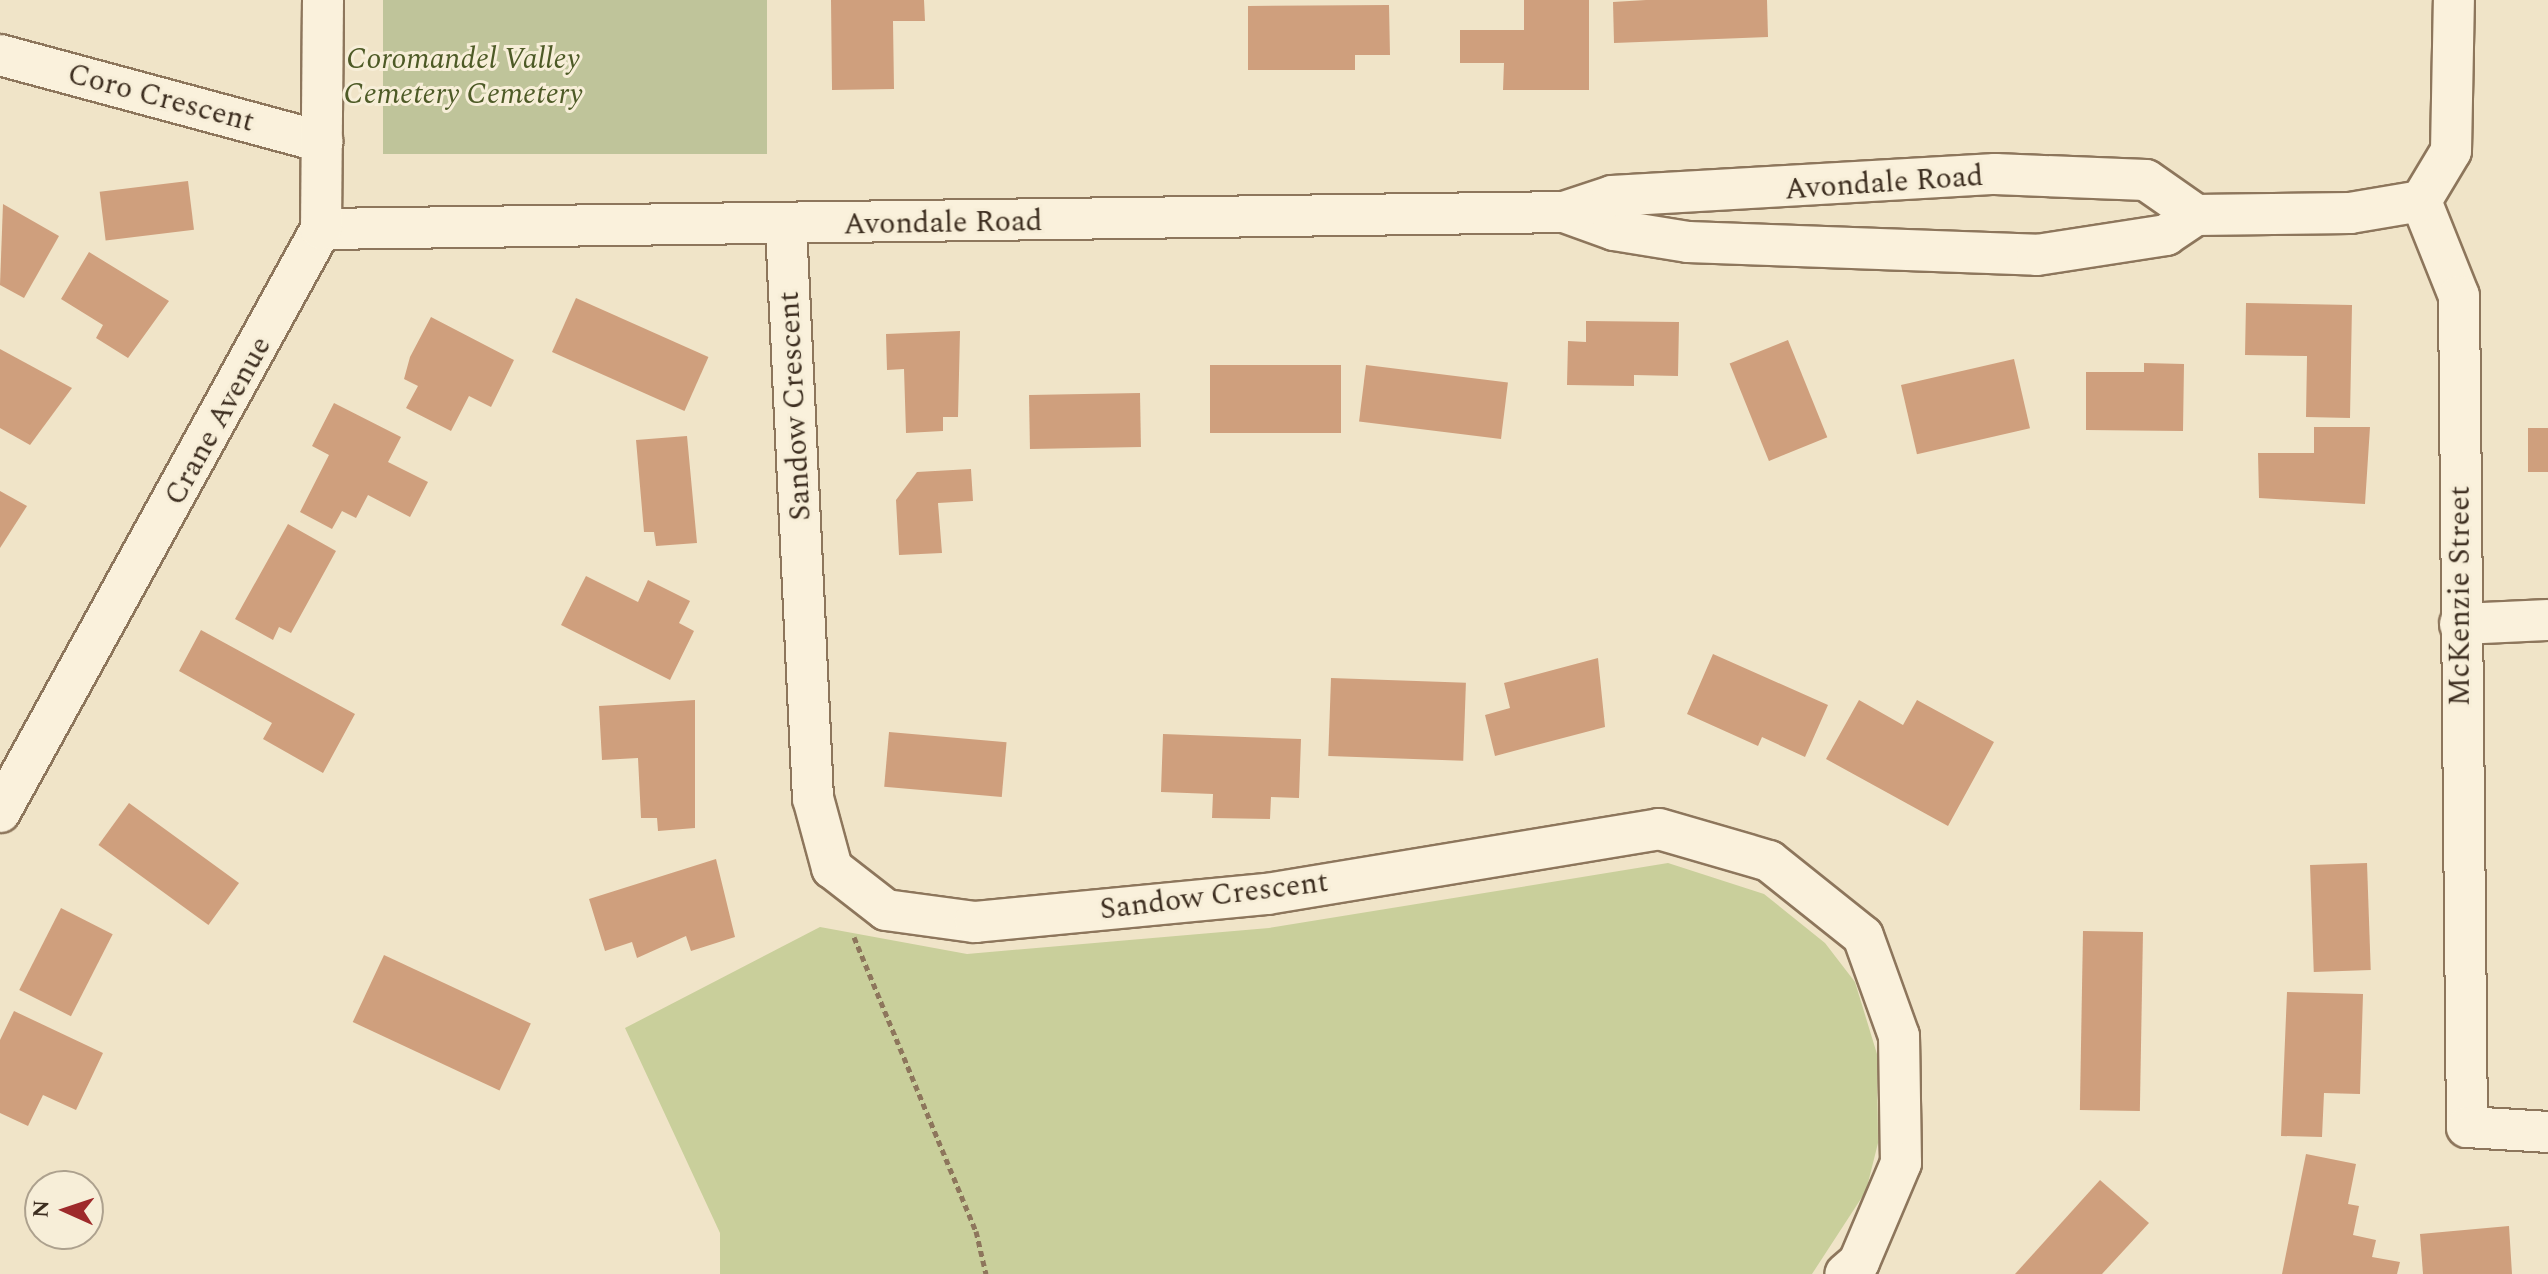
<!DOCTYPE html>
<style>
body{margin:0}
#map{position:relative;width:2548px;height:1274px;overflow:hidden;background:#f0e4c8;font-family:Spectral,serif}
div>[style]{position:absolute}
.green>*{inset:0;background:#c9cf9b}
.cemetery>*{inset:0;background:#bfc49a;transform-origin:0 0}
.building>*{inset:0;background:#cf9f7d;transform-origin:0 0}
.path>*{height:5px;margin-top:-2.5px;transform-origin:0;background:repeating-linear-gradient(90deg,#8d765c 0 6px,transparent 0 10px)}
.roads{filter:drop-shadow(2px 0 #8d765c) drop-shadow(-2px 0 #8d765c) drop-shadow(0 2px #8d765c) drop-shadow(0 -2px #8d765c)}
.street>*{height:40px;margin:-20px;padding:0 20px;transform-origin:20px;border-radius:20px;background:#faf1dc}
span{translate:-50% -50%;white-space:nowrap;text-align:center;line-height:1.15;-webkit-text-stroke:6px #f7eed8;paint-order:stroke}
.park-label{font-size:30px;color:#4d5a26;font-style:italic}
.street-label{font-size:30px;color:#3d2e20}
.north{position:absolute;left:24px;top:1170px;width:80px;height:80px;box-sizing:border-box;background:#f7eed8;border:2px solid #ada18e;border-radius:50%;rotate:273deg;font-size:22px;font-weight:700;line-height:32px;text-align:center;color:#3d2e20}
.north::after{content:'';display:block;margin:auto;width:28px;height:36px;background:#9e2a2b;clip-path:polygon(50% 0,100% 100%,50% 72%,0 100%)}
</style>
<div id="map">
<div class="green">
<div style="clip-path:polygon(1668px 863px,1764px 894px,1825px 943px,1855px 982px,1877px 1054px,1878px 1143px,1866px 1191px,1812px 1274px,720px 1274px,720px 1233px,625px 1028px,820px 927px,967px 954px,1269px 928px)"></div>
</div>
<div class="cemetery">
<div style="left:383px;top:0;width:384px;height:154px"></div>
</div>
<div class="building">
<div style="clip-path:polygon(831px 0,924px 0,925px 21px,893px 21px,894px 89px,832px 90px)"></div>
<div style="clip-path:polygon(1524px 0,1589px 0,1589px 90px,1503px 90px,1504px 63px,1460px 63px,1460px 30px,1524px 30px)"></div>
<div style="clip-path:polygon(1646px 0,1767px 0,1768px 37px,1614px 43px,1613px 2px)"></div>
<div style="clip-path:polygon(1389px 5px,1390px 55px,1355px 55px,1355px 70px,1248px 70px,1248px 6px)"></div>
<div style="left:188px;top:181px;width:49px;height:89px;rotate:83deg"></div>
<div style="clip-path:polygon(3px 204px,59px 236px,24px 298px,0 285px)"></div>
<div style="clip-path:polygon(89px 252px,169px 301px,128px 358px,96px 338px,103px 325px,61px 299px)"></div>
<div style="left:576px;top:298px;width:145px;height:59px;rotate:24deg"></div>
<div style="clip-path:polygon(2246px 303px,2352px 305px,2350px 418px,2306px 417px,2307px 356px,2245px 355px)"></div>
<div style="clip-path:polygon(431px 317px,514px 360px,491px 407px,469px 396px,451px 431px,406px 408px,418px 386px,404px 379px,410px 357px)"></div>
<div style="clip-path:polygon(1586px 321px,1679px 322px,1678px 376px,1634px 375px,1634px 386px,1567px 385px,1568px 341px,1586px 342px)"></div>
<div style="clip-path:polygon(960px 331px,958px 417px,943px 417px,943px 431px,906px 433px,904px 369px,887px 370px,886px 334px)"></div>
<div style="left:1788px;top:340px;width:105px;height:63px;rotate:68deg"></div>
<div style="clip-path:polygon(0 349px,72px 388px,30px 445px,0 428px)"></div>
<div style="left:2014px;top:359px;width:71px;height:116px;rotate:77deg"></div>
<div style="clip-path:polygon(2144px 363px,2184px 364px,2183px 431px,2086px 430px,2086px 372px,2144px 372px)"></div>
<div style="left:1210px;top:365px;width:131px;height:68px"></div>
<div style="left:1366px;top:365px;width:143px;height:57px;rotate:7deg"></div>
<div style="left:1140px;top:393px;width:54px;height:111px;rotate:89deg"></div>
<div style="clip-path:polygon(334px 403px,401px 437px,388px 462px,428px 482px,410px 517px,368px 495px,356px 518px,342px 511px,332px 529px,300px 512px,329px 455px,312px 446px)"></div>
<div style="clip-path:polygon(2314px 427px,2370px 427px,2365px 504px,2259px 498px,2258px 453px,2314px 453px)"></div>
<div style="left:2528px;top:428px;width:20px;height:44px"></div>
<div style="clip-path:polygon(687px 436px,697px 543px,656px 546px,654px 532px,644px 532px,636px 440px)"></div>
<div style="clip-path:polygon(971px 469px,973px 501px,938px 503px,942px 553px,899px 555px,896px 500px,917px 472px)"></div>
<div style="clip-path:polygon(0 491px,27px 506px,0 548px)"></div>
<div style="clip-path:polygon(288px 524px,336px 551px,291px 633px,279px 627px,273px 640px,235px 619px)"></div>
<div style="clip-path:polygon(586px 576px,638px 602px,648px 580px,690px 601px,679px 623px,694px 631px,670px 680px,561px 625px)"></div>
<div style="clip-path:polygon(201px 630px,355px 714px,323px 773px,263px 739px,272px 723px,179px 671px)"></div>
<div style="clip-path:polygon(1713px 654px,1828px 705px,1805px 757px,1762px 737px,1758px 746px,1687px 714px)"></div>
<div style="clip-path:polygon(1598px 658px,1605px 727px,1495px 756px,1485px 715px,1510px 708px,1504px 683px)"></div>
<div style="left:1331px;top:678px;width:135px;height:78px;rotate:2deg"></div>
<div style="clip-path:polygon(695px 700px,695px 828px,658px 831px,657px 818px,641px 818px,638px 758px,602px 760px,599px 706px)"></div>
<div style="clip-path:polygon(1859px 700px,1903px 725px,1917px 700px,1994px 742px,1948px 826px,1826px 759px)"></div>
<div style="left:889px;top:732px;width:118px;height:55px;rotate:5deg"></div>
<div style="clip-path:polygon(1163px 734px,1301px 739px,1299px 798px,1271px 797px,1270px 819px,1212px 818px,1213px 794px,1161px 792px)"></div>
<div style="left:129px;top:803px;width:136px;height:52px;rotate:36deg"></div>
<div style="clip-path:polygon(716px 859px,735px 937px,691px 951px,686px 936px,637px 958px,632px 942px,605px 951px,589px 899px)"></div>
<div style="left:2367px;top:863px;width:107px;height:57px;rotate:88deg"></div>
<div style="left:61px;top:908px;width:58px;height:92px;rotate:27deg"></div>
<div style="left:2083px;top:931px;width:60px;height:179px;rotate:1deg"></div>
<div style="left:384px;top:955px;width:162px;height:74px;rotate:25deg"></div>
<div style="clip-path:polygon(2287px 992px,2363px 994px,2360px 1094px,2324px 1093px,2322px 1137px,2281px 1136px)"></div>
<div style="clip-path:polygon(14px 1011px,103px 1053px,76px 1110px,43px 1095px,28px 1126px,0 1113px,0 1040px)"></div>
<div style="clip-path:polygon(2306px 1154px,2356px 1164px,2348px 1204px,2359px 1206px,2353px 1235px,2376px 1240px,2372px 1257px,2400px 1262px,2397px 1274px,2282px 1274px)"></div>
<div style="clip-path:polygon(2100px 1180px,2149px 1223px,2102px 1274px,2015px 1274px)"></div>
<div style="clip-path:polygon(2509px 1226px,2512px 1274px,2423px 1274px,2420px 1234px)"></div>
</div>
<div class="path">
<div style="left:854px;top:937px;width:318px;rotate:67.5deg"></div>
<div style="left:976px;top:1231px;width:44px;rotate:76.9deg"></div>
</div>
<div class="roads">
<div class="street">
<div style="left:0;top:55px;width:334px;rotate:15.1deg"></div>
<div style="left:2421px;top:201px;width:102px;rotate:68.2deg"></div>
<div style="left:2459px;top:296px;width:831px;rotate:89.45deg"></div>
<div style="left:2467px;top:1127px;width:81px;rotate:3.5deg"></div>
<div style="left:2421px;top:201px;width:58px;rotate:-59deg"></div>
<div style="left:2451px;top:151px;width:151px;rotate:-88.9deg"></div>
<div style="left:1564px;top:212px;width:53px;rotate:19.8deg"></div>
<div style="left:1614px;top:230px;width:75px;rotate:9.2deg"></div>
<div style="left:1688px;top:242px;width:349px;rotate:2.1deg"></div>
<div style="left:2037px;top:255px;width:131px;rotate:-8.8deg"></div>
<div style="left:2166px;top:235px;width:36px;rotate:-34deg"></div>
<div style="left:2196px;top:215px;width:154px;rotate:-0.7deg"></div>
<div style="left:2350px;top:213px;width:72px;rotate:-9.6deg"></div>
<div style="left:786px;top:226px;width:573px;rotate:87.3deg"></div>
<div style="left:813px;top:798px;width:73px;rotate:74.8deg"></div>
<div style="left:832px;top:868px;width:68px;rotate:37.9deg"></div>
<div style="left:886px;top:910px;width:90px;rotate:7.7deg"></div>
<div style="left:975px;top:922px;width:293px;rotate:-5.5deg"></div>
<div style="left:1267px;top:894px;width:397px;rotate:-9.4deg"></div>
<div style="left:1659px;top:829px;width:115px;rotate:16.2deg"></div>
<div style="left:1769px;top:861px;width:120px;rotate:38.6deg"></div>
<div style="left:1863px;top:936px;width:106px;rotate:70.2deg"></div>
<div style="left:1899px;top:1036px;width:127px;rotate:89.1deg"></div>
<div style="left:1901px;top:1163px;width:108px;rotate:113deg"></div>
<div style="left:1859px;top:1262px;width:18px;rotate:139deg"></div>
<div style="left:321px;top:229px;width:1243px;rotate:-0.78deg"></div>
<div style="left:1564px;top:212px;width:51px;rotate:-18.4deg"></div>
<div style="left:1612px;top:196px;width:384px;rotate:-3.3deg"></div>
<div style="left:1995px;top:174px;width:151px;rotate:2.3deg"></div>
<div style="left:2146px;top:180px;width:61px;rotate:35deg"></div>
<div style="left:2460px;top:624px;width:88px;rotate:-2.6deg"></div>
<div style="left:0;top:812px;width:666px;rotate:-61.16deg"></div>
<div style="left:321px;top:229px;width:229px;rotate:-89.5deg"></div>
</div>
</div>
<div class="park-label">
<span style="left:463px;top:76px">Coromandel Valley<br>Cemetery Cemetery</span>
</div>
<div class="street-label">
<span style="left:161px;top:98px;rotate:15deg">Coro Crescent</span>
<span style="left:1884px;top:183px;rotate:-4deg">Avondale Road</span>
<span style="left:943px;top:223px;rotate:-1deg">Avondale Road</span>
<span style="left:795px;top:406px;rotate:-93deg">Sandow Crescent</span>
<span style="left:218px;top:421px;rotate:-61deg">Crane Avenue</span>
<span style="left:2460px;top:596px;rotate:-90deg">McKenzie Street</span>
<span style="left:1214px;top:896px;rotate:-7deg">Sandow Crescent</span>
</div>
<div class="north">N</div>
</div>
